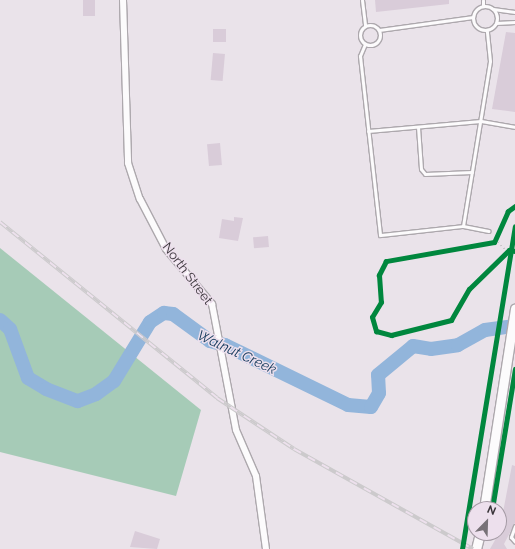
<!DOCTYPE html>
<style>
body{margin:0}
#map{position:relative;width:515px;height:549px;overflow:hidden;background:#eae3ea;font-family:Raleway,sans-serif}
div>[style]{position:absolute}
.forest>*{inset:0;background:#a6cbb7}
.river>*{height:14px;margin:-7px;padding:0 7px;transform-origin:7px;border-radius:7px;background:#92b5db}
.building>*{inset:0;background:#d9ccd9;transform-origin:0 0}
.path>*{height:1.5px;margin-top:-0.75px;transform-origin:0;background:repeating-linear-gradient(90deg,#c8c5c8 0 1px,transparent 0 4px)}
.roads{filter:drop-shadow(1px 0 #ada8ad) drop-shadow(-1px 0 #ada8ad) drop-shadow(0 1px #ada8ad) drop-shadow(0 -1px #ada8ad)}
.lane>*{height:3px;margin:-1.5px;padding:0 1.5px;transform-origin:1.5px;border-radius:1.5px;background:#fcfbfc}
.lane>.ring{margin:-1.5px;padding:0;box-sizing:content-box;background:none;border:3px solid #fcfbfc;border-radius:50%}
.street>*{height:6px;margin:-3px;padding:0 3px;transform-origin:3px;border-radius:3px;background:#fcfbfc}
.secondary>*{height:9px;margin:-4.5px;padding:0 4.5px;transform-origin:4.5px;border-radius:4.5px;background:#fcfbfc}
.rail>*{height:4px;margin-top:-2px;transform-origin:0;background:repeating-linear-gradient(90deg,#ede0ed 0 8px,#cccacc 0 16px);box-sizing:border-box;border-block:1px solid #cccacc}
.cycleway>*{height:5px;margin:-2.5px;padding:0 2.5px;transform-origin:2.5px;border-radius:2.5px;background:#00873e}
span{translate:-50% -50%;white-space:nowrap;text-align:center;line-height:1.15;-webkit-text-stroke:3px #ede0ed;paint-order:stroke}
.street-label{font-size:13px;color:#393439}
.water-label{font-size:14px;color:#0f3659;font-style:italic}
.north{position:absolute;left:467px;top:501px;width:40px;height:40px;box-sizing:border-box;background:#ede0ed;border:1px solid #a59ba5;border-radius:50%;rotate:23deg;font-size:11px;font-weight:700;line-height:16px;text-align:center;color:#393439}
.north::after{content:'';display:block;margin:auto;width:14px;height:18px;background:#777177;clip-path:polygon(50% 0,100% 100%,50% 72%,0 100%)}
</style>
<div id="map">
<div class="forest">
<div style="clip-path:polygon(0 248px,201px 410px,176px 496px,0 452px)"></div>
</div>
<div class="river">
<div style="left:0;top:320px;width:13px;rotate:42deg"></div>
<div style="left:10px;top:329px;width:52px;rotate:69.8deg"></div>
<div style="left:28px;top:378px;width:21px;rotate:31deg"></div>
<div style="left:46px;top:389px;width:34px;rotate:21deg"></div>
<div style="left:78px;top:401px;width:19px;rotate:-21deg"></div>
<div style="left:96px;top:394px;width:22px;rotate:-36deg"></div>
<div style="left:114px;top:381px;width:69px;rotate:-58.6deg"></div>
<div style="left:150px;top:322px;width:17px;rotate:-33deg"></div>
<div style="left:164px;top:313px;width:9px;rotate:6deg"></div>
<div style="left:173px;top:314px;width:46px;rotate:36.1deg"></div>
<div style="left:210px;top:341px;width:16px;rotate:15deg"></div>
<div style="left:225px;top:345px;width:137px;rotate:26deg"></div>
<div style="left:348px;top:405px;width:23px;rotate:5deg"></div>
<div style="left:371px;top:407px;width:16px;rotate:-60deg"></div>
<div style="left:379px;top:393px;width:18px;rotate:-93deg"></div>
<div style="left:378px;top:375px;width:45px;rotate:-39.6deg"></div>
<div style="left:413px;top:346px;width:18px;rotate:9deg"></div>
<div style="left:431px;top:349px;width:27px;rotate:-8deg"></div>
<div style="left:458px;top:345px;width:31px;rotate:-29deg"></div>
<div style="left:485px;top:330px;width:30px;rotate:-8deg"></div>
</div>
<div class="building">
<div style="left:83px;top:0;width:12px;height:16px"></div>
<div style="clip-path:polygon(375px 0,449px 0,449px 4px,376px 12px)"></div>
<div style="left:213px;top:29px;width:13px;height:13px"></div>
<div style="clip-path:polygon(506px 32px,515px 33px,515px 112px,492px 109px)"></div>
<div style="left:213px;top:53px;width:12px;height:27px;rotate:5deg"></div>
<div style="left:220px;top:143px;width:22px;height:13px;rotate:85deg"></div>
<div style="clip-path:polygon(234px 217px,243px 218px,238px 241px,219px 238px,222px 219px,234px 221px)"></div>
<div style="left:268px;top:236px;width:11px;height:15px;rotate:85deg"></div>
<div style="clip-path:polygon(512px 465px,515px 466px,515px 523px,504px 544px,507px 549px,490px 549px,499px 533px)"></div>
<div style="clip-path:polygon(135px 531px,160px 539px,157px 549px,130px 547px)"></div>
</div>
<div class="path">
<div style="left:496px;top:239px;width:17px;rotate:50deg"></div>
</div>
<div class="roads">
<div class="lane">
<div style="left:362px;top:0;width:26px;rotate:83deg"></div>
<div style="left:483px;top:0;width:6px;rotate:90deg"></div>
<div class="ring" style="left:473px;top:6px;width:21px;height:21px"></div>
<div style="left:493px;top:9px;width:22px;rotate:8deg"></div>
<div style="left:496px;top:23px;width:19px;rotate:-3deg"></div>
<div class="ring" style="left:360px;top:25px;width:17px;height:17px"></div>
<div style="left:379px;top:30px;width:95px;rotate:-7.9deg"></div>
<div style="left:365px;top:44px;width:13px;rotate:113deg"></div>
<div style="left:360px;top:56px;width:180px;rotate:83.6deg"></div>
<div style="left:380px;top:235px;width:83px;rotate:-6.2deg"></div>
<div style="left:463px;top:226px;width:167px;rotate:-80.7deg"></div>
<div style="left:490px;top:61px;width:31px;rotate:-96deg"></div>
<div style="left:418px;top:127px;width:42px;rotate:85.9deg"></div>
<div style="left:421px;top:169px;width:6px;rotate:51deg"></div>
<div style="left:425px;top:174px;width:47px;rotate:-2.4deg"></div>
<div style="left:368px;top:131px;width:113px;rotate:-5.1deg"></div>
<div style="left:481px;top:121px;width:35px;rotate:10deg"></div>
<div style="left:463px;top:226px;width:26px;rotate:11deg"></div>
<div style="left:515px;top:526px;width:12px;rotate:110deg"></div>
<div style="left:511px;top:537px;width:6px;rotate:51deg"></div>
</div>
<div class="street">
<div style="left:123px;top:0;width:163px;rotate:88.2deg"></div>
<div style="left:128px;top:163px;width:38px;rotate:72deg"></div>
<div style="left:140px;top:199px;width:56px;rotate:62.5deg"></div>
<div style="left:166px;top:249px;width:72px;rotate:50.1deg"></div>
<div style="left:212px;top:304px;width:128px;rotate:79.2deg"></div>
<div style="left:236px;top:430px;width:50px;rotate:66.5deg"></div>
<div style="left:256px;top:476px;width:74px;rotate:82.2deg"></div>
</div>
<div class="secondary">
<div style="left:484px;top:509px;width:203px;rotate:-81.2deg"></div>
<div style="left:476px;top:549px;width:16px;rotate:-76deg"></div>
</div>
</div>
<div class="rail">
<div style="left:0;top:222px;width:279px;rotate:39deg"></div>
<div style="left:217px;top:398px;width:92px;rotate:33.5deg"></div>
<div style="left:294px;top:449px;width:205px;rotate:29.2deg"></div>
</div>
<div class="cycleway">
<div style="left:515px;top:206px;width:9px;rotate:144deg"></div>
<div style="left:508px;top:211px;width:34px;rotate:114deg"></div>
<div style="left:494px;top:242px;width:110px;rotate:170deg"></div>
<div style="left:386px;top:261px;width:16px;rotate:117deg"></div>
<div style="left:379px;top:275px;width:27px;rotate:86deg"></div>
<div style="left:381px;top:302px;width:17px;rotate:121deg"></div>
<div style="left:372px;top:317px;width:15px;rotate:74deg"></div>
<div style="left:376px;top:331px;width:16px;rotate:15deg"></div>
<div style="left:391px;top:335px;width:62px;rotate:-14deg"></div>
<div style="left:451px;top:320px;width:36px;rotate:-60deg"></div>
<div style="left:469px;top:289px;width:56px;rotate:-44.3deg"></div>
<div style="left:509px;top:250px;width:6px;rotate:9deg"></div>
<div style="left:492px;top:509px;width:142px;rotate:-80.7deg"></div>
<div style="left:462px;top:549px;width:327px;rotate:-80.7deg"></div>
</div>
<div class="street-label">
<span style="left:187px;top:274px;rotate:53deg">North Street</span>
</div>
<div class="water-label">
<span style="left:237px;top:352px;rotate:25deg">Walnut Creek</span>
</div>
<div class="north">N</div>
</div>
